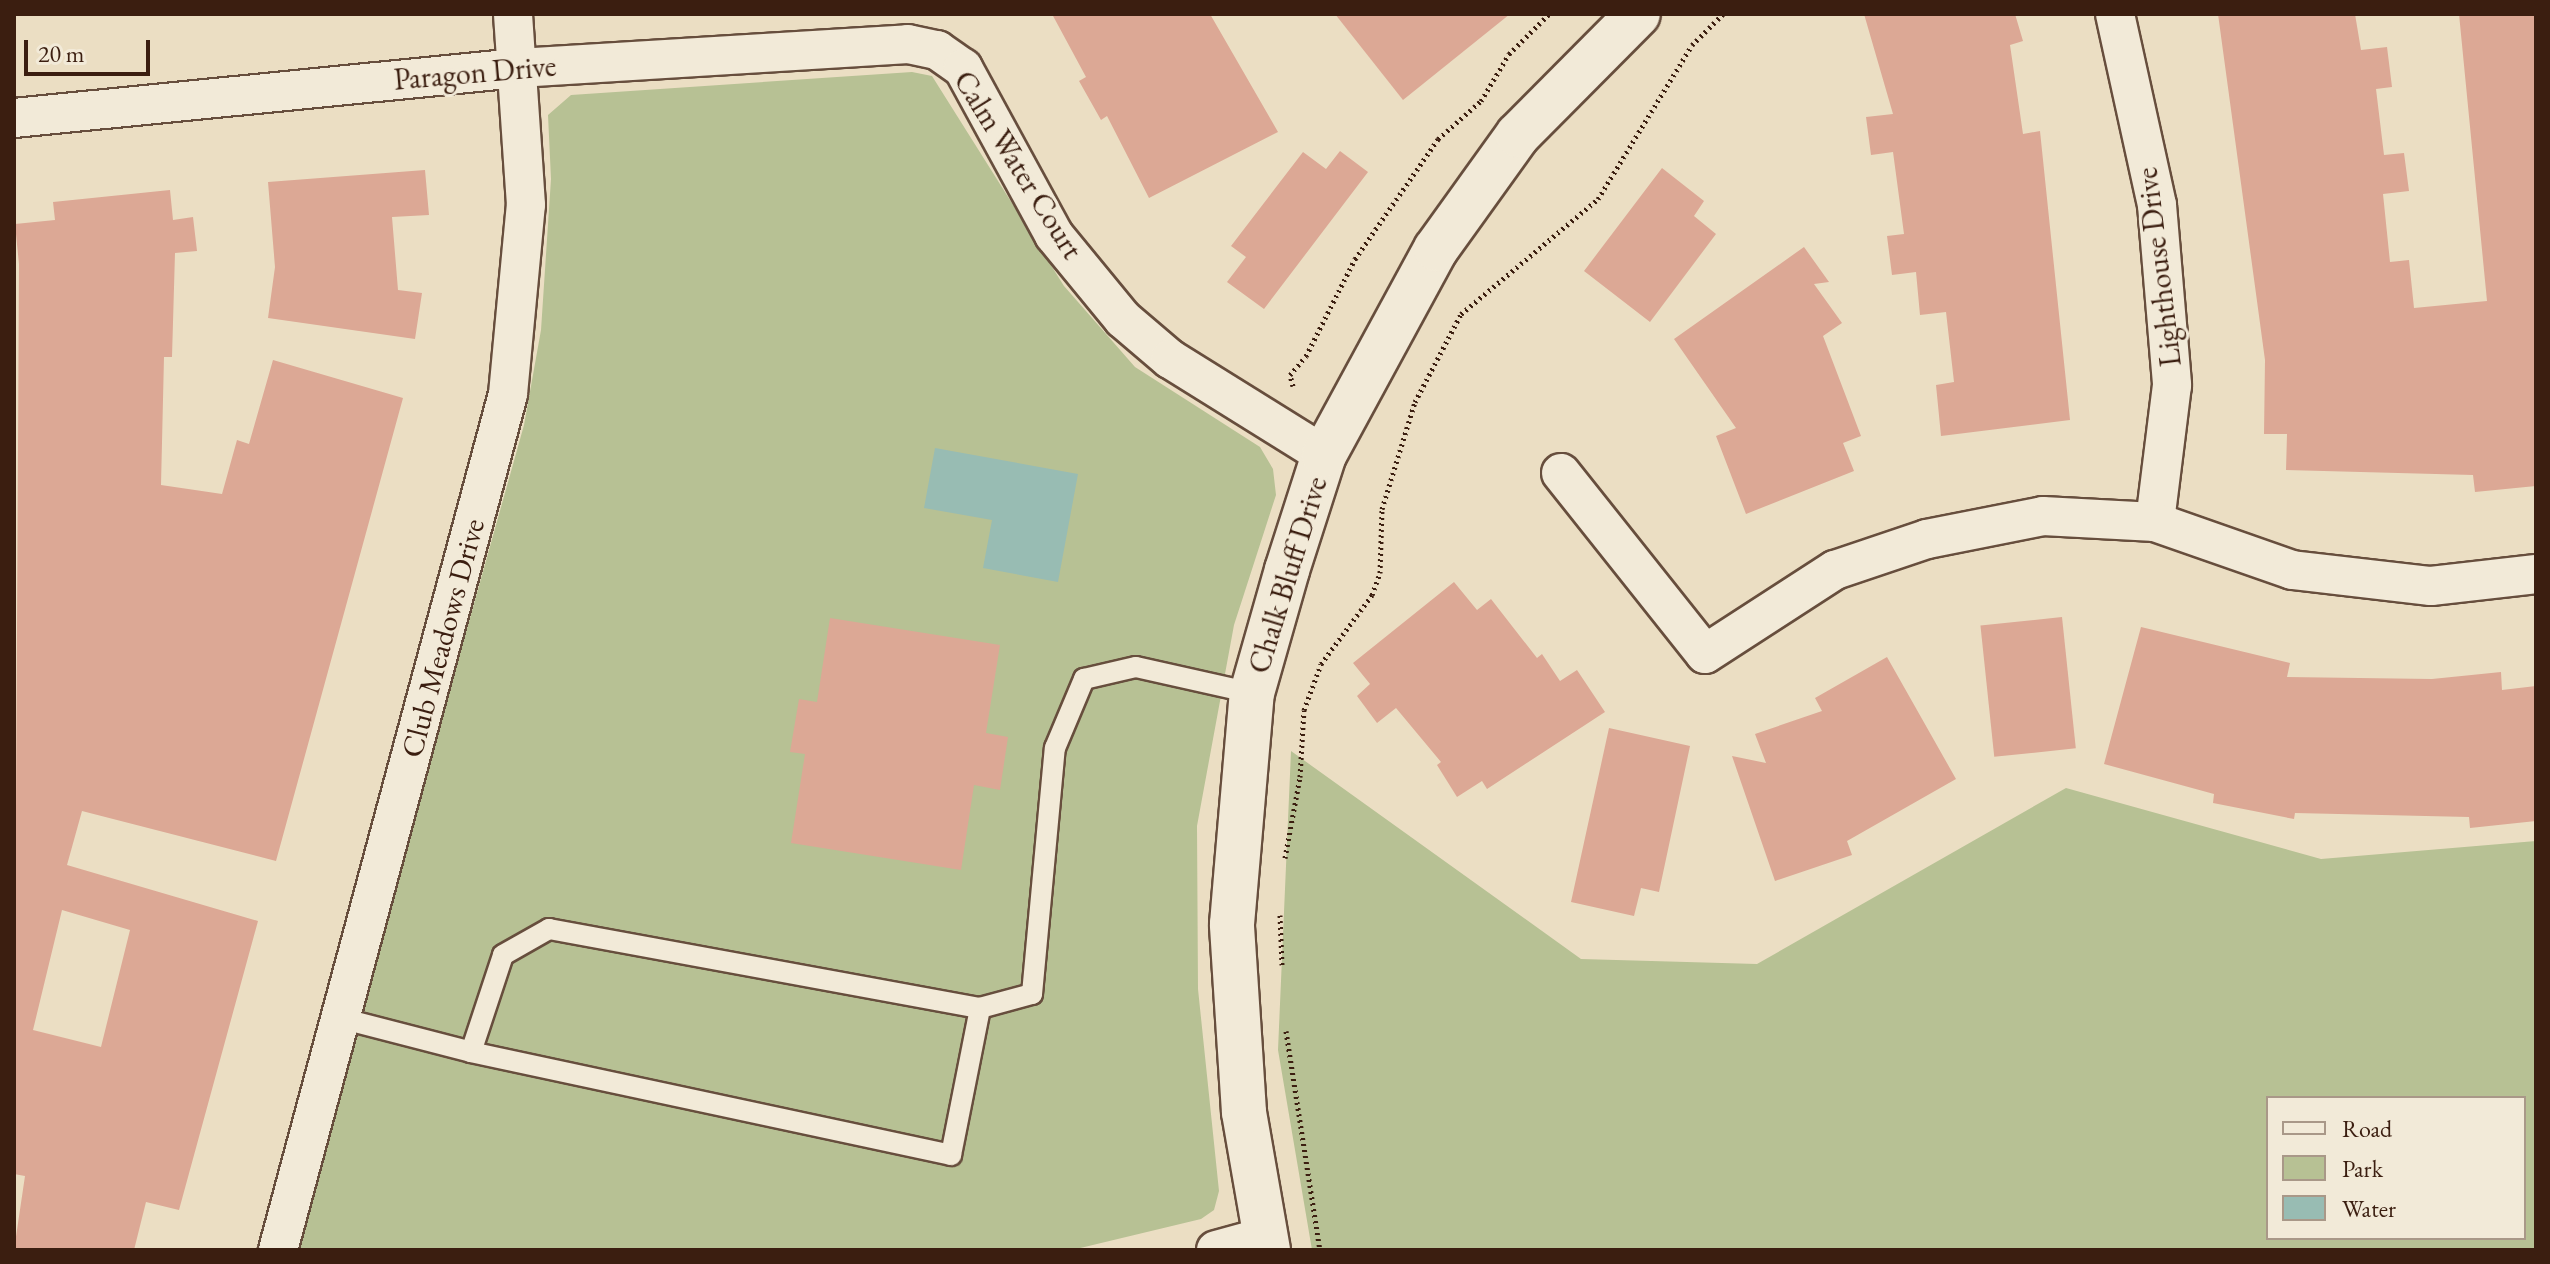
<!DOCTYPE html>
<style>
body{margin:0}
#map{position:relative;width:2550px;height:1264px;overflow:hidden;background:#ebdec3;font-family:"EB Garamond",serif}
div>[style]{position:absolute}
.green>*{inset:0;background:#b7c194}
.water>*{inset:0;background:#98bcb3}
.building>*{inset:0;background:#dca895;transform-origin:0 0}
.path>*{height:5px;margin-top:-2.5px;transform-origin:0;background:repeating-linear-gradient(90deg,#3b1e10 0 2px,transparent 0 6px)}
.roads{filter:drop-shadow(2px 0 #674e3d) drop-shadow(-2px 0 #674e3d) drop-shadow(0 2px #674e3d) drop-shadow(0 -2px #674e3d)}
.service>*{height:20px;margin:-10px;padding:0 10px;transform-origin:10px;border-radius:10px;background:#f2ead8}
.minor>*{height:38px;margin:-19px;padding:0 19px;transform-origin:19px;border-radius:19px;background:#f2ead8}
.tertiary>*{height:44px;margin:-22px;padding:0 22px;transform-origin:22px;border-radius:22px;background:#f2ead8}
span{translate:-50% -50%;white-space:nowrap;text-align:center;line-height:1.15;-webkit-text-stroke:6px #f2ead8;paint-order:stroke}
.street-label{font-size:30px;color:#3b1e10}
.frame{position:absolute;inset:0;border:16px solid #3b1e10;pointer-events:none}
.legend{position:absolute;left:2266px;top:1096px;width:260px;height:144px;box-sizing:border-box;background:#f2ead8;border:2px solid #a99888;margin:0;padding:10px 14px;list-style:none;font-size:24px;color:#3b1e10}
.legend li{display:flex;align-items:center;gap:16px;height:40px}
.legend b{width:40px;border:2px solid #a99888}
.scale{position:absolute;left:24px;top:40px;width:126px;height:36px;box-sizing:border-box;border:4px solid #3b1e10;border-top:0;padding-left:10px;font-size:24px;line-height:28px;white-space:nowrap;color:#3b1e10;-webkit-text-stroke:6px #f2ead8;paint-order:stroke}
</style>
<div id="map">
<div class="green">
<div style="clip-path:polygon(912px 72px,932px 76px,1064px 286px,1135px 367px,1260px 447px,1273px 469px,1276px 495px,1234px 625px,1197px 826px,1198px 989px,1219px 1191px,1214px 1210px,1201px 1219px,1072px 1250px,293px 1250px,524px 425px,541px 330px,551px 179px,548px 115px,571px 95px)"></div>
<div style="clip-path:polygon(evenodd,1291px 751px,1581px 959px,1757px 964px,2066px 788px,2321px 859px,2536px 841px,2536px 1250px,1312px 1250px,1278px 1050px,1291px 751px,2524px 1098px,2524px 1238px,2268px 1238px,2268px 1098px,2524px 1098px)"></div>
</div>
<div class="water">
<div style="clip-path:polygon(935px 448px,1078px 474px,1058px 582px,983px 568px,992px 520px,924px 508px)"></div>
</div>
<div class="building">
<div style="clip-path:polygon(1052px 14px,1210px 14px,1278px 132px,1149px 198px,1107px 116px,1101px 120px,1079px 81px,1086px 77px)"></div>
<div style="clip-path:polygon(1335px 14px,1510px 14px,1403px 100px)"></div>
<div style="clip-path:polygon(1864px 14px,2015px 14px,2023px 41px,2010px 45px,2023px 134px,2040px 131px,2070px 420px,1941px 436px,1936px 385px,1954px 382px,1946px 312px,1920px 315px,1916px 272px,1892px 275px,1887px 236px,1904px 234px,1893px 152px,1871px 155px,1866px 117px,1893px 114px)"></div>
<div style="clip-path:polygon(2218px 14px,2355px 14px,2361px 50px,2387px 47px,2392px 87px,2376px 89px,2384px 155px,2404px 153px,2409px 191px,2383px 194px,2390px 262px,2409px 260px,2414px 308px,2487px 301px,2459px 14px,2536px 14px,2536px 486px,2475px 492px,2473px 475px,2286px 470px,2287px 434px,2264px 434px,2265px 360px)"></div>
<div style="clip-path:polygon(1340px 151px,1368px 172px,1264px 309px,1227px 282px,1246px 257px,1231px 246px,1303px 152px,1326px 169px)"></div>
<div style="clip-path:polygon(1662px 168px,1704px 201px,1694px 216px,1716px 234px,1650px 322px,1584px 271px)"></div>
<div style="clip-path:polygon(425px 170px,429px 215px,392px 217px,398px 290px,422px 293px,415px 339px,268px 318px,275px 267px,268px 182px)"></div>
<div style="clip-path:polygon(evenodd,170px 190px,173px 220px,193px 217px,197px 251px,175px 253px,172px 357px,164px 357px,161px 485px,222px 494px,237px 440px,249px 444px,273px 360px,403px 398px,276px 861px,82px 811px,67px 865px,258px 921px,179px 1210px,146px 1202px,134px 1250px,14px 1250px,25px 1176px,14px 1174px,19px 264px,15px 224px,55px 220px,53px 202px,170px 190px,62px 910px,130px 930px,101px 1047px,33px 1030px,62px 910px)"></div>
<div style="clip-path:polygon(1804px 247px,1829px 282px,1814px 284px,1842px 323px,1823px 336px,1861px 436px,1843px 443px,1854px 471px,1746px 514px,1716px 436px,1736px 428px,1674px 339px)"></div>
<div style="clip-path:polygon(1454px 582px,1477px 610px,1491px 599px,1537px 658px,1542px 654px,1560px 681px,1577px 670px,1605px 712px,1487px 789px,1482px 781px,1457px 797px,1437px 765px,1441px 762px,1396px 708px,1377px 723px,1357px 696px,1370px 684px,1353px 663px)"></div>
<div style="left:2062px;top:617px;width:132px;height:82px;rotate:84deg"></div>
<div style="clip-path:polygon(830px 618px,1000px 645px,986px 733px,1008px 737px,1000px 790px,974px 785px,961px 870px,791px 843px,805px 754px,790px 752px,799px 699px,817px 702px)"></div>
<div style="clip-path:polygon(2141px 627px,2290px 663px,2287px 677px,2432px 679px,2501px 672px,2502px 690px,2536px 686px,2536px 821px,2470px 828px,2469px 817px,2295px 813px,2294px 819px,2213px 803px,2214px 794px,2104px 764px)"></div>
<div style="clip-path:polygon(1887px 657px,1956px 779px,1847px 841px,1852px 855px,1775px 881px,1732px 756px,1766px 763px,1755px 734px,1822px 711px,1815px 698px)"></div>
<div style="clip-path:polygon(1609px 728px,1690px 746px,1659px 892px,1641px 888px,1634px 916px,1571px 902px)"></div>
</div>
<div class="path">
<div style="left:1293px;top:386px;width:11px;rotate:-105deg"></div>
<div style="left:1290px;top:375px;width:25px;rotate:-50deg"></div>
<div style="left:1306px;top:356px;width:109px;rotate:-63.2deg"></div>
<div style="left:1355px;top:259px;width:146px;rotate:-55.3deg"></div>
<div style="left:1438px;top:139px;width:57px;rotate:-41.5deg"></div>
<div style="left:1481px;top:101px;width:55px;rotate:-59.2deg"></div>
<div style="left:1509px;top:54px;width:57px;rotate:-45deg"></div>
<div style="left:1285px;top:858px;width:82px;rotate:-79.5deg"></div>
<div style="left:1300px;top:777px;width:67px;rotate:-86.6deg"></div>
<div style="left:1304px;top:710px;width:49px;rotate:-69.7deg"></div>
<div style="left:1321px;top:664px;width:86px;rotate:-53.5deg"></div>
<div style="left:1372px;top:595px;width:23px;rotate:-70deg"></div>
<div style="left:1380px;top:573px;width:64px;rotate:-88.2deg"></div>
<div style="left:1382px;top:509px;width:112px;rotate:-72.9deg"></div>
<div style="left:1415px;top:402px;width:99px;rotate:-62.4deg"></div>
<div style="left:1461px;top:314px;width:179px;rotate:-40deg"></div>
<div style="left:1598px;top:199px;width:180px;rotate:-58.6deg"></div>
<div style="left:1692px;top:45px;width:44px;rotate:-45deg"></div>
<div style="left:1280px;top:915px;width:50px;rotate:87.7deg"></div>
<div style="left:1286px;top:1031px;width:222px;rotate:81.2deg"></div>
</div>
<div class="roads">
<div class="service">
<div style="left:340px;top:1018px;width:135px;rotate:14.5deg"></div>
<div style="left:471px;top:1052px;width:491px;rotate:12.1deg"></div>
<div style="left:951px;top:1155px;width:150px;rotate:-78.8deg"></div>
<div style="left:471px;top:1052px;width:102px;rotate:-71.7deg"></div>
<div style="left:503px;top:955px;width:53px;rotate:-29.5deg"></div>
<div style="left:549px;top:929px;width:438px;rotate:10.4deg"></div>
<div style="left:980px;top:1008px;width:54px;rotate:-15.1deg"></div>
<div style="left:1032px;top:994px;width:247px;rotate:-84.7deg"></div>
<div style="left:1055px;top:748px;width:75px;rotate:-67.2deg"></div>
<div style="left:1084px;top:679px;width:53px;rotate:-13deg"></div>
<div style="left:1136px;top:667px;width:119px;rotate:12.6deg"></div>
</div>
<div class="minor">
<div style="left:2115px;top:14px;width:196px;rotate:77.6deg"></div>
<div style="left:2157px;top:205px;width:181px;rotate:85.2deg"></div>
<div style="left:2172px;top:385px;width:138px;rotate:97.1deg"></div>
<div style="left:14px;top:118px;width:506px;rotate:-5.67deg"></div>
<div style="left:518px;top:68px;width:391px;rotate:-3.5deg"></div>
<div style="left:908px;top:44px;width:30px;rotate:12deg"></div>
<div style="left:937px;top:50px;width:32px;rotate:35deg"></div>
<div style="left:963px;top:68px;width:190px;rotate:61.4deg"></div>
<div style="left:1054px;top:235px;width:109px;rotate:50.6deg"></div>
<div style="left:1123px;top:319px;width:62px;rotate:40.4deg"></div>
<div style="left:1170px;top:359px;width:181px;rotate:31.9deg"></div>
<div style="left:1561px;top:473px;width:231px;rotate:51.5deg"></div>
<div style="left:1705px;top:654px;width:155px;rotate:-32.9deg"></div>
<div style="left:1835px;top:570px;width:97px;rotate:-18.6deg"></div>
<div style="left:1927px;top:539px;width:118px;rotate:-11.2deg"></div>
<div style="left:2043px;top:516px;width:112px;rotate:3.1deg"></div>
<div style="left:2155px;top:522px;width:145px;rotate:19.3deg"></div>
<div style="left:2292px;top:570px;width:140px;rotate:6.6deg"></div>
<div style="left:2431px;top:586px;width:106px;rotate:-6.5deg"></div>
<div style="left:278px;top:1250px;width:886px;rotate:-74.96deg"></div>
<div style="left:508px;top:394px;width:190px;rotate:-84.6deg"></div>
<div style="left:526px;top:205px;width:191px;rotate:-93.9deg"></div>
<div style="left:1216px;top:1250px;width:50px;rotate:-15.2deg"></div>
</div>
<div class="tertiary">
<div style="left:1268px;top:1250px;width:140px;rotate:-99.9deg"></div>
<div style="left:1244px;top:1112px;width:188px;rotate:-93.7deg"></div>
<div style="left:1232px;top:924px;width:232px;rotate:-85.1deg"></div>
<div style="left:1252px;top:693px;width:128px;rotate:-74.1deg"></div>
<div style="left:1287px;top:570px;width:121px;rotate:-72.2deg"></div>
<div style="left:1324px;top:455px;width:234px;rotate:-61.5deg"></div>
<div style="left:1436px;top:249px;width:140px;rotate:-54.3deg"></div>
<div style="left:1518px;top:135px;width:170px;rotate:-45.2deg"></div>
</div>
</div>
<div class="street-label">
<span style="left:475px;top:73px;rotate:-5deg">Paragon Drive</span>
<span style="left:1018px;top:165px;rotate:58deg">Calm Water Court</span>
<span style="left:2159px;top:267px;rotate:-97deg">Lighthouse Drive</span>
<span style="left:1288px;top:575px;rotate:-73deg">Chalk Bluff Drive</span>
<span style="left:443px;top:638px;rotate:-75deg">Club Meadows Drive</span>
</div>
<div class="frame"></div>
<ul class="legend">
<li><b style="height:10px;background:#f2ead8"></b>Road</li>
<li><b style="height:22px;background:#b7c194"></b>Park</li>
<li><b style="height:22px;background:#98bcb3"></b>Water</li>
</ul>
<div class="scale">20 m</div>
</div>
